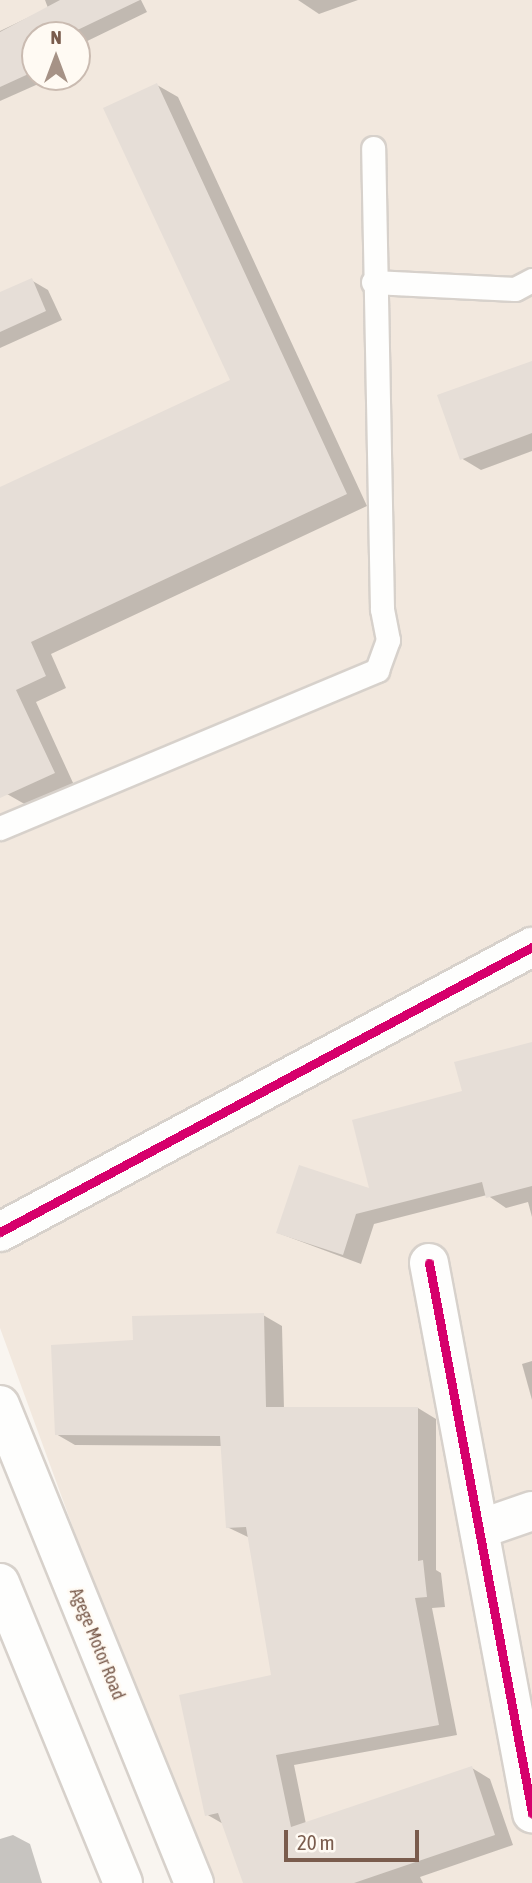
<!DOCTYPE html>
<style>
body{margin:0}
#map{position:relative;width:532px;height:1883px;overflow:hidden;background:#f9f5f0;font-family:"Asap Condensed",sans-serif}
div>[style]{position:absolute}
.residential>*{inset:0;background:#f2e8de}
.shadow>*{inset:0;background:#0003}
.building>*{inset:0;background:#e6ded7}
.roads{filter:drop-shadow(2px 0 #d7d1cb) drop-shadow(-2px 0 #d7d1cb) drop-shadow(0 2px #d7d1cb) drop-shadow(0 -2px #d7d1cb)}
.lane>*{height:23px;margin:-11.5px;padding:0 11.5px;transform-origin:11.5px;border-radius:11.5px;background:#fefefd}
.street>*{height:38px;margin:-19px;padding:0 19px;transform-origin:19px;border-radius:19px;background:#fefefd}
.secondary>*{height:38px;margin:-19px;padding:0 19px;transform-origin:19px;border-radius:19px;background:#fefefd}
.cycleway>*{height:9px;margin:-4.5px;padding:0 4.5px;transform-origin:4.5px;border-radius:4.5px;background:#d6006c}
span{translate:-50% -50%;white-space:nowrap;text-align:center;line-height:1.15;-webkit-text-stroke:5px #fffaf3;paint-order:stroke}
.street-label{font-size:18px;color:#7a5c4d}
.north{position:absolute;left:21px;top:21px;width:70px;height:70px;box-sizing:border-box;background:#fffaf3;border:2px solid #cabbb1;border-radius:50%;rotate:0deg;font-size:19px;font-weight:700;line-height:28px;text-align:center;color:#7a5c4d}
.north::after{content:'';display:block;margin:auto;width:24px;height:32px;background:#a69286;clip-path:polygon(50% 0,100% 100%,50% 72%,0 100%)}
.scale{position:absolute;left:284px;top:1830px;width:135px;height:32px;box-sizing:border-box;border:4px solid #7a5c4d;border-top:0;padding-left:9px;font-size:21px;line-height:24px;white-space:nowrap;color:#7a5c4d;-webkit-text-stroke:5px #fffaf3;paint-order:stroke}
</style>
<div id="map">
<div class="residential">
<div style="clip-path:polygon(evenodd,0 0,532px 0,532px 1883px,203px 1883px,0 1328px,0 0,35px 35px,77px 35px,77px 77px,35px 77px,35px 35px)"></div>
</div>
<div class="shadow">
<div style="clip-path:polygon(45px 0,141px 0,147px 12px,77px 46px,77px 35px,35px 35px,35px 77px,54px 77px,0 101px,0 31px,48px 8px)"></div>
<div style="clip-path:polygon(298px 0,358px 0,319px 14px)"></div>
<div style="clip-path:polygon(157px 85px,178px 97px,367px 506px,51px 654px,66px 688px,36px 702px,74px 785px,28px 806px,7px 794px,0 779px,0 489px,233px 381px)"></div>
<div style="clip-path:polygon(31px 280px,48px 290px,62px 320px,0 348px,0 294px)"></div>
<div style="clip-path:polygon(532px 363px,532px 451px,481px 470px,461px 458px)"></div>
<div style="clip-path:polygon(532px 1044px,532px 1217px,528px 1202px,506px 1208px,487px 1195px,374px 1224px,361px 1264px,278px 1233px,372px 1190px,464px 1092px)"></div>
<div style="clip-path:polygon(263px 1315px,282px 1326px,284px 1409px,418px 1408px,436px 1419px,436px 1570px,441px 1573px,445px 1607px,432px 1608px,457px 1735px,294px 1765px,306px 1824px,472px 1768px,490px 1779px,513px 1845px,420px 1877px,423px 1883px,245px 1883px,225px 1825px,206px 1814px,273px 1677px,250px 1538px,227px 1527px,222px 1446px,75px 1445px,56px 1434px,135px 1341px)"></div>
<div style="clip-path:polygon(532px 1361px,532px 1400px,522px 1364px)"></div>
<div style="clip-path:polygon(13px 1835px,30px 1844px,42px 1883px,0 1883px,0 1839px)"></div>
</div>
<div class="building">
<div style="clip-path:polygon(60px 0,140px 0,67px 35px,35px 35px,35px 71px,0 87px,0 32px)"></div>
<div style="clip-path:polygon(157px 83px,347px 494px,31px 642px,46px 676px,16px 690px,55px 773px,0 798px,0 487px,230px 380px,103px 108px)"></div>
<div style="clip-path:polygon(32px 278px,46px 311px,0 332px,0 292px)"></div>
<div style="clip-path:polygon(532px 361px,532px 433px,460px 460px,437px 395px)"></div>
<div style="clip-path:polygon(532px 1042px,532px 1186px,486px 1198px,482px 1182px,356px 1214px,343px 1255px,276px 1233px,299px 1165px,369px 1188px,352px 1120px,462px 1091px,454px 1062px)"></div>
<div style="clip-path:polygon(264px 1313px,266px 1407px,418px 1407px,418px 1561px,423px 1560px,427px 1597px,415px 1598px,439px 1725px,276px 1755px,291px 1827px,472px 1766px,495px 1835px,354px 1883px,243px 1883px,218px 1813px,205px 1816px,179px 1695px,271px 1675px,246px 1527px,226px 1528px,220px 1436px,55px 1435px,51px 1345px,133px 1340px,132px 1316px)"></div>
</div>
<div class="roads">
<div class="lane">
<div style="left:373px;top:282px;width:142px;rotate:2.8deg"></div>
<div style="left:515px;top:289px;width:19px;rotate:-28deg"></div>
<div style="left:0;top:828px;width:409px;rotate:-22.7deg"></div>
<div style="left:377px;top:670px;width:32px;rotate:-70deg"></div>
<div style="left:388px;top:640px;width:32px;rotate:-101deg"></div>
<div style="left:382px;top:609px;width:461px;rotate:-91.1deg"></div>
</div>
<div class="street">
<div style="left:0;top:1232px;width:604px;rotate:-28.18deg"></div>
<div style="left:429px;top:1263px;width:560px;rotate:79.39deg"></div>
<div style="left:480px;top:1529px;width:55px;rotate:-19.1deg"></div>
</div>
<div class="secondary">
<div style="left:0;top:1405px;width:516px;rotate:67.91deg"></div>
<div style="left:0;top:1583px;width:324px;rotate:67.7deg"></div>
</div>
</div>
<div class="cycleway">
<div style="left:0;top:1232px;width:604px;rotate:-28.18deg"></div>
<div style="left:429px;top:1263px;width:560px;rotate:79.39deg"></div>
</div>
<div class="street-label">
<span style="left:97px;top:1644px;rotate:68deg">Agege Motor Road</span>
</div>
<div class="north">N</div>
<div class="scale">20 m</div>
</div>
